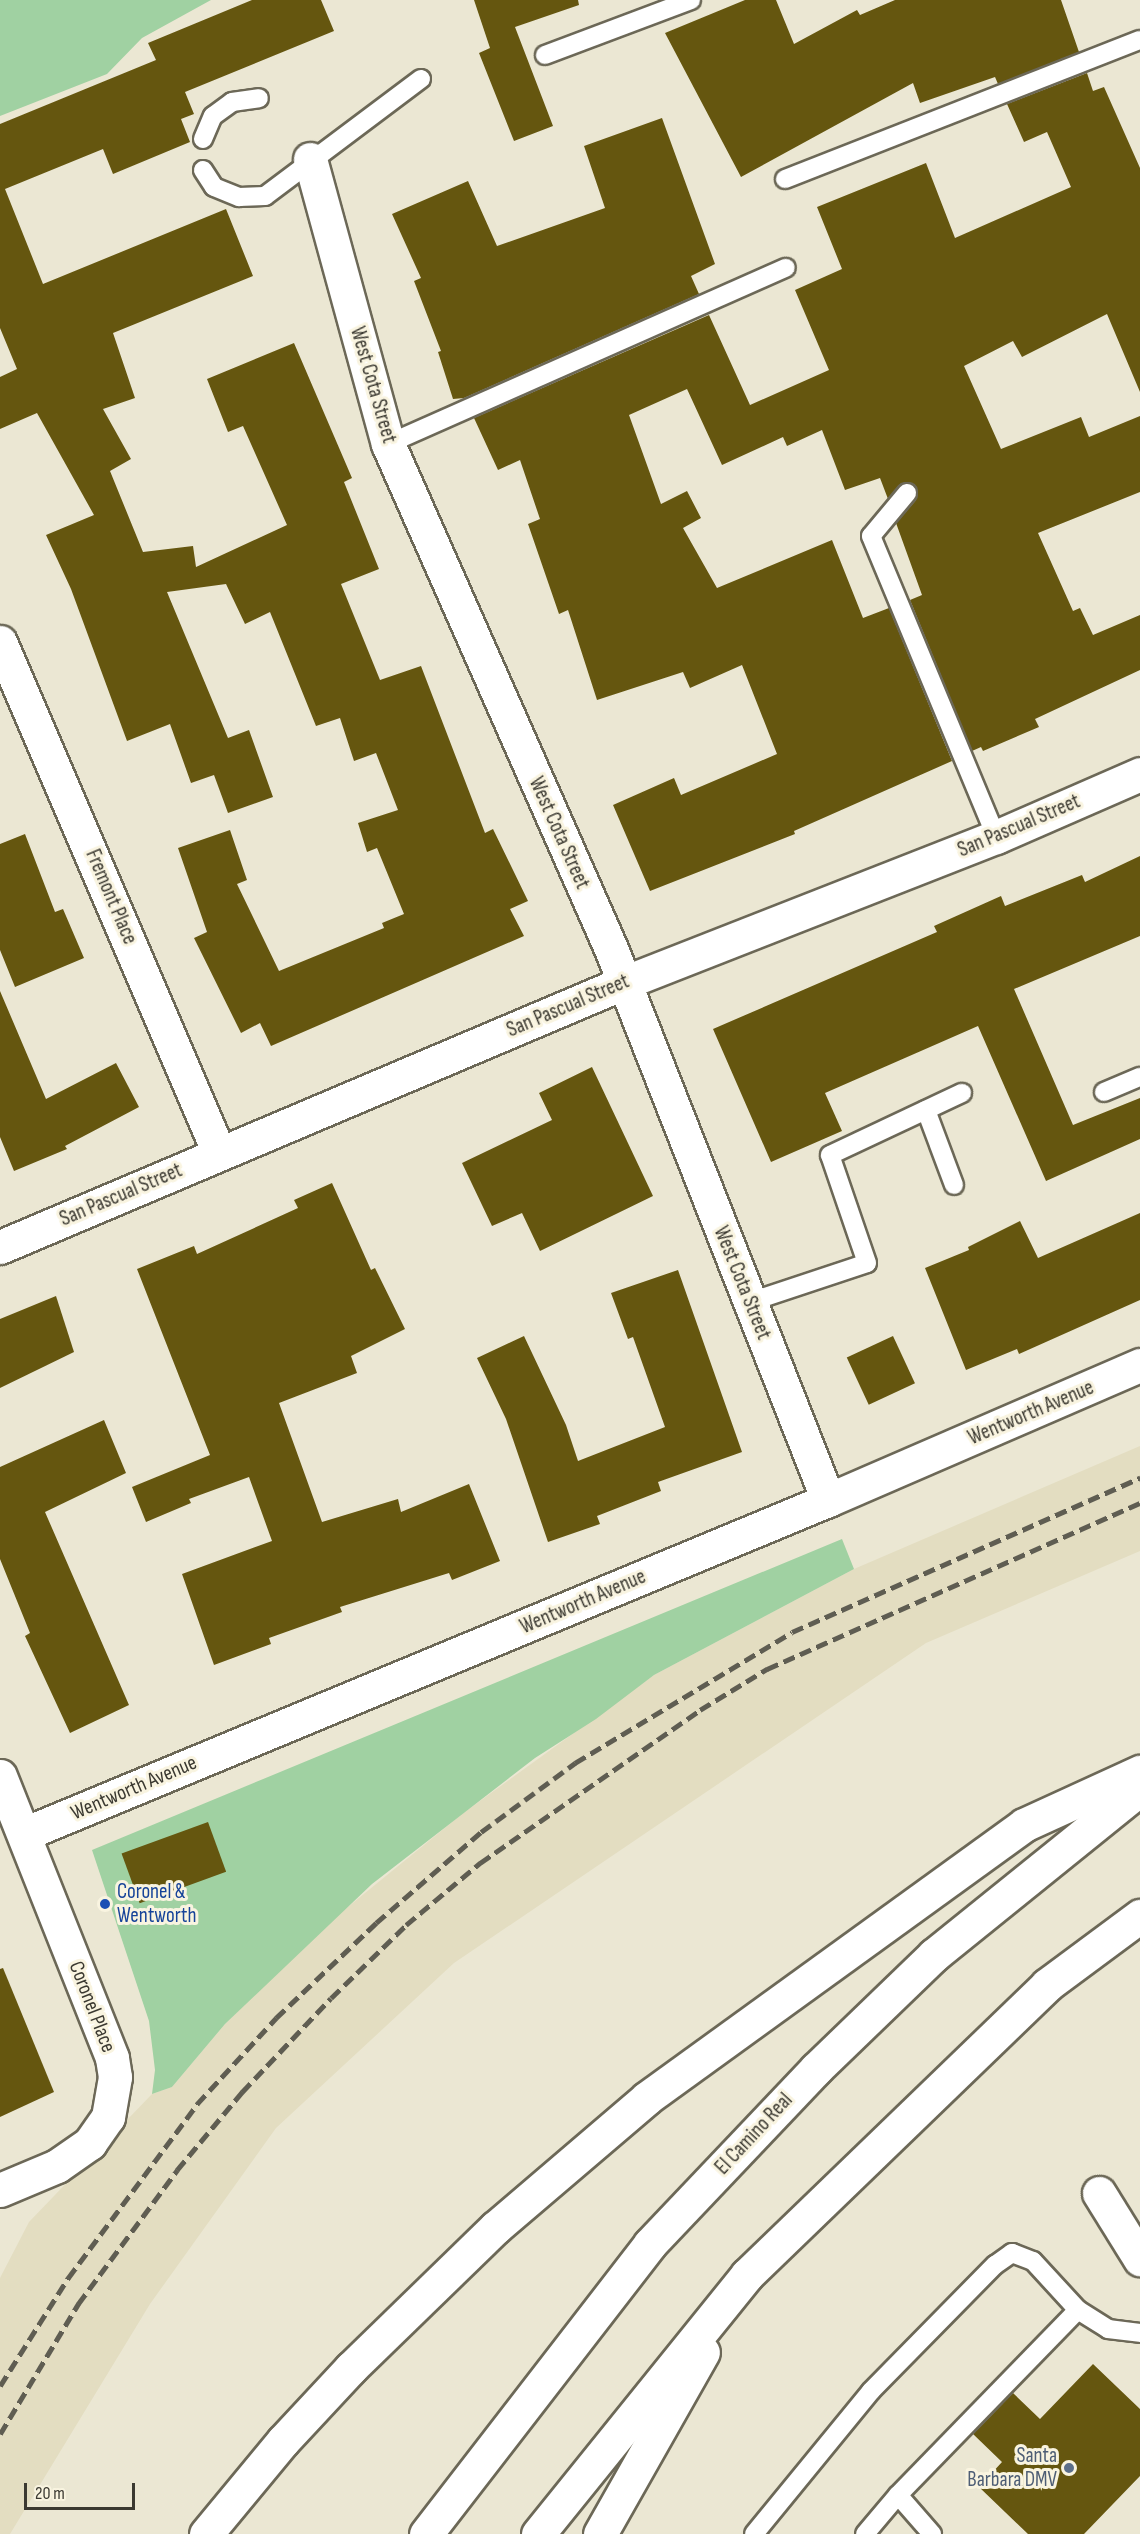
<!DOCTYPE html>
<style>
body{margin:0}
#map{position:relative;width:1140px;height:2534px;overflow:hidden;background:#ebe7d3;font-family:"Sofia Sans Condensed",sans-serif}
div>[style]{position:absolute}
.built>*{inset:0;background:#e3ddc1}
.green>*{inset:0;background:#a0d1a2}
.building>*{inset:0;background:#65560f;transform-origin:0 0}
.roads{filter:drop-shadow(2px 0 #6c6857) drop-shadow(-2px 0 #6c6857) drop-shadow(0 2px #6c6857) drop-shadow(0 -2px #6c6857)}
.lane>*{height:18px;margin:-9px;padding:0 9px;transform-origin:9px;border-radius:9px;background:#fff}
.street>*{height:33px;margin:-16.5px;padding:0 16.5px;transform-origin:16.5px;border-radius:16.5px;background:#fff}
.highway>*{height:33px;margin:-16.5px;padding:0 16.5px;transform-origin:16.5px;border-radius:16.5px;background:#fff}
.rail>*{height:4.5px;margin-top:-2.25px;transform-origin:0;background:repeating-linear-gradient(90deg,#5f5d52 0 12px,transparent 0 18px)}
.dots>*{width:16px;height:16px;translate:-50% -50%;box-sizing:border-box;border:3px solid #f9f4e0;border-radius:50%}
span{translate:-50% -50%;white-space:nowrap;text-align:center;line-height:1.15;-webkit-text-stroke:6px #f9f4e0;paint-order:stroke}
.street-label{font-size:21px;color:#3b3931}
.transit-label{font-size:21px;color:#164399}
.left{translate:0 -50%;text-align:left}
.service-label{font-size:21px;color:#4e5e75}
.right{translate:-100% -50%;text-align:right}
.scale{position:absolute;left:24px;top:2483px;width:111px;height:27px;box-sizing:border-box;border:3px solid #3b3931;border-top:0;padding-left:8px;font-size:18px;line-height:21px;white-space:nowrap;color:#3b3931;-webkit-text-stroke:4px #f9f4e0;paint-order:stroke}
</style>
<div id="map">
<div class="built">
<div style="clip-path:polygon(1140px 1446px,1140px 1551px,926px 1643px,454px 1963px,276px 2128px,150px 2304px,10px 2534px,0 2534px,0 2278px,29px 2222px,152px 2094px,172px 2087px,225px 2024px,327px 1924px,462px 1814px,654px 1675px,854px 1569px)"></div>
</div>
<div class="green">
<div style="clip-path:polygon(0 0,211px 0,142px 38px,107px 74px,0 116px)"></div>
<div style="clip-path:polygon(842px 1539px,854px 1569px,654px 1675px,596px 1719px,535px 1758px,372px 1884px,225px 2024px,172px 2087px,152px 2094px,155px 2070px,149px 2021px,92px 1850px)"></div>
</div>
<div class="building">
<div style="clip-path:polygon(252px 0,321px 0,334px 31px,185px 92px,194px 114px,181px 119px,190px 142px,113px 174px,103px 149px,5px 189px,43px 284px,226px 209px,253px 276px,113px 333px,135px 398px,103px 409px,131px 459px,110px 471px,143px 552px,193px 546px,196px 567px,287px 525px,243px 426px,228px 432px,207px 379px,294px 343px,352px 478px,344px 482px,379px 569px,341px 584px,380px 680px,421px 666px,485px 833px,493px 829px,528px 901px,510px 909px,524px 936px,271px 1046px,260px 1023px,241px 1033px,194px 938px,207px 932px,178px 848px,230px 830px,247px 880px,237px 884px,279px 971px,384px 928px,382px 923px,404px 914px,377px 848px,367px 852px,358px 823px,398px 810px,376px 753px,354px 761px,340px 718px,316px 726px,270px 612px,245px 624px,226px 584px,167px 592px,228px 738px,249px 730px,273px 797px,228px 813px,214px 775px,191px 783px,170px 724px,127px 741px,71px 589px,46px 535px,94px 515px,37px 413px,0 429px,0 377px,17px 369px,0 328px,0 124px,156px 60px,148px 43px)"></div>
<div style="clip-path:polygon(474px 0,578px 0,579px 5px,515px 27px,553px 126px,514px 141px,479px 53px,490px 48px)"></div>
<div style="clip-path:polygon(745px 0,776px 0,794px 44px,857px 10px,860px 15px,895px 0,1061px 0,1079px 52px,998px 84px,995px 77px,920px 103px,913px 83px,741px 177px,665px 33px)"></div>
<div style="clip-path:polygon(1087px 73px,1093px 91px,1104px 87px,1140px 168px,1140px 392px,1107px 314px,1022px 357px,1013px 341px,964px 366px,1001px 449px,1081px 417px,1089px 437px,1140px 416px,1140px 492px,1038px 533px,1073px 611px,1080px 608px,1093px 635px,1140px 615px,1140px 670px,1035px 719px,1039px 727px,983px 751px,981px 747px,972px 751px,910px 600px,922px 595px,896px 523px,916px 500px,915px 485px,903px 483px,888px 499px,880px 478px,845px 490px,822px 430px,787px 446px,783px 437px,722px 465px,687px 389px,629px 415px,661px 504px,687px 491px,701px 518px,683px 528px,717px 588px,832px 540px,863px 618px,889px 608px,952px 761px,794px 831px,795px 834px,650px 891px,613px 805px,674px 778px,681px 795px,777px 754px,742px 665px,690px 688px,683px 672px,597px 700px,568px 610px,559px 614px,528px 524px,540px 519px,520px 460px,498px 470px,474px 418px,709px 315px,750px 405px,829px 370px,795px 290px,842px 269px,817px 207px,926px 163px,955px 238px,1071px 187px,1047px 132px,1024px 142px,1007px 104px)"></div>
<div style="clip-path:polygon(662px 118px,715px 264px,691px 276px,699px 294px,464px 398px,453px 399px,438px 352px,441px 351px,414px 281px,421px 278px,392px 214px,468px 181px,497px 246px,605px 208px,584px 146px)"></div>
<div style="clip-path:polygon(25px 834px,55px 912px,63px 909px,84px 958px,15px 987px,0 950px,0 844px)"></div>
<div style="clip-path:polygon(1140px 856px,1140px 936px,1014px 989px,1073px 1125px,1140px 1098px,1140px 1139px,1046px 1181px,978px 1026px,825px 1093px,842px 1131px,771px 1162px,713px 1029px,937px 932px,934px 926px,1001px 896px,1005px 906px,1082px 875px,1085px 882px)"></div>
<div style="clip-path:polygon(0 991px,46px 1099px,116px 1063px,139px 1107px,65px 1146px,67px 1149px,14px 1171px,0 1137px)"></div>
<div style="clip-path:polygon(592px 1067px,653px 1196px,540px 1251px,522px 1213px,492px 1226px,462px 1163px,552px 1120px,539px 1093px)"></div>
<div style="clip-path:polygon(332px 1183px,371px 1270px,375px 1268px,405px 1329px,351px 1356px,357px 1373px,279px 1403px,322px 1522px,398px 1499px,401px 1512px,469px 1484px,500px 1561px,452px 1580px,449px 1573px,340px 1607px,342px 1612px,269px 1638px,271px 1644px,214px 1665px,182px 1574px,272px 1541px,249px 1477px,189px 1499px,191px 1503px,146px 1522px,132px 1487px,210px 1455px,137px 1269px,194px 1246px,197px 1254px,298px 1208px,294px 1200px)"></div>
<div style="clip-path:polygon(1140px 1213px,1140px 1300px,1019px 1354px,1017px 1349px,966px 1370px,925px 1268px,969px 1250px,968px 1247px,1020px 1221px,1038px 1258px)"></div>
<div style="clip-path:polygon(678px 1270px,742px 1452px,658px 1482px,661px 1491px,597px 1516px,600px 1524px,548px 1542px,506px 1419px,477px 1358px,524px 1336px,566px 1425px,578px 1461px,665px 1427px,633px 1337px,628px 1339px,611px 1293px)"></div>
<div style="clip-path:polygon(56px 1296px,74px 1352px,0 1388px,0 1319px)"></div>
<div style="left:893px;top:1336px;width:52px;height:51px;rotate:65deg"></div>
<div style="clip-path:polygon(104px 1420px,126px 1473px,45px 1512px,129px 1705px,70px 1733px,25px 1636px,30px 1633px,0 1559px,0 1467px)"></div>
<div style="left:208px;top:1822px;width:53px;height:92px;rotate:70deg"></div>
<div style="clip-path:polygon(3px 1968px,54px 2092px,0 2117px,0 1969px)"></div>
<div style="clip-path:polygon(1093px 2364px,1140px 2409px,1140px 2476px,1084px 2534px,1028px 2534px,979px 2487px,1002px 2462px,973px 2434px,1013px 2393px,1040px 2419px)"></div>
</div>
<div class="roads">
<div class="lane">
<div style="left:545px;top:55px;width:156px;rotate:-20.6deg"></div>
<div style="left:203px;top:139px;width:25px;rotate:-67deg"></div>
<div style="left:213px;top:116px;width:24px;rotate:-36deg"></div>
<div style="left:232px;top:102px;width:27px;rotate:-8deg"></div>
<div style="left:203px;top:170px;width:20px;rotate:57deg"></div>
<div style="left:214px;top:187px;width:27px;rotate:22deg"></div>
<div style="left:239px;top:197px;width:26px;rotate:-2deg"></div>
<div style="left:265px;top:196px;width:195px;rotate:-36.9deg"></div>
<div style="left:785px;top:179px;width:381px;rotate:-21.4deg"></div>
<div style="left:388px;top:444px;width:435px;rotate:-23.9deg"></div>
<div style="left:907px;top:493px;width:56px;rotate:129.9deg"></div>
<div style="left:871px;top:536px;width:326px;rotate:67.4deg"></div>
<div style="left:1104px;top:1092px;width:39px;rotate:-23deg"></div>
<div style="left:926px;top:1110px;width:80px;rotate:69.5deg"></div>
<div style="left:750px;top:1302px;width:123px;rotate:-18.4deg"></div>
<div style="left:867px;top:1263px;width:114px;rotate:-108.9deg"></div>
<div style="left:830px;top:1155px;width:146px;rotate:-25.2deg"></div>
<div style="left:898px;top:2495px;width:258px;rotate:-45.8deg"></div>
<div style="left:754px;top:2534px;width:185px;rotate:-50.7deg"></div>
<div style="left:871px;top:2391px;width:177px;rotate:-45.5deg"></div>
<div style="left:995px;top:2265px;width:21px;rotate:-35deg"></div>
<div style="left:1012px;top:2253px;width:22px;rotate:21deg"></div>
<div style="left:1033px;top:2261px;width:67px;rotate:47.4deg"></div>
<div style="left:1078px;top:2310px;width:36px;rotate:32deg"></div>
<div style="left:1108px;top:2329px;width:32px;rotate:7deg"></div>
<div style="left:865px;top:2534px;width:51px;rotate:-49.8deg"></div>
<div style="left:898px;top:2495px;width:52px;rotate:48.9deg"></div>
</div>
<div class="street">
<div style="left:310px;top:159px;width:295px;rotate:74.7deg"></div>
<div style="left:388px;top:444px;width:554px;rotate:66.16deg"></div>
<div style="left:612px;top:951px;width:590px;rotate:68.52deg"></div>
<div style="left:0;top:642px;width:556px;rotate:66.8deg"></div>
<div style="left:0;top:1247px;width:677px;rotate:-22.97deg"></div>
<div style="left:623px;top:983px;width:401px;rotate:-21.4deg"></div>
<div style="left:996px;top:837px;width:157px;rotate:-23.6deg"></div>
<div style="left:0;top:1776px;width:303px;rotate:68.3deg"></div>
<div style="left:112px;top:2058px;width:19px;rotate:81deg"></div>
<div style="left:115px;top:2077px;width:41px;rotate:99.9deg"></div>
<div style="left:108px;top:2117px;width:32px;rotate:125deg"></div>
<div style="left:90px;top:2143px;width:40px;rotate:145.1deg"></div>
<div style="left:57px;top:2166px;width:62px;rotate:157.2deg"></div>
<div style="left:24px;top:1834px;width:871px;rotate:-22.56deg"></div>
<div style="left:828px;top:1500px;width:340px;rotate:-23.4deg"></div>
<div style="left:1099px;top:2193px;width:78px;rotate:58.2deg"></div>
</div>
<div class="highway">
<div style="left:206px;top:2534px;width:121px;rotate:-50.4deg"></div>
<div style="left:283px;top:2441px;width:100px;rotate:-47deg"></div>
<div style="left:351px;top:2368px;width:201px;rotate:-44.2deg"></div>
<div style="left:495px;top:2228px;width:200px;rotate:-40.5deg"></div>
<div style="left:647px;top:2098px;width:465px;rotate:-35.9deg"></div>
<div style="left:1024px;top:1825px;width:128px;rotate:-24.6deg"></div>
<div style="left:426px;top:2534px;width:366px;rotate:-52.3deg"></div>
<div style="left:650px;top:2244px;width:241px;rotate:-46.5deg"></div>
<div style="left:816px;top:2069px;width:164px;rotate:-44deg"></div>
<div style="left:934px;top:1955px;width:265px;rotate:-38.9deg"></div>
<div style="left:538px;top:2534px;width:333px;rotate:-51.1deg"></div>
<div style="left:747px;top:2275px;width:417px;rotate:-44deg"></div>
<div style="left:1047px;top:1985px;width:116px;rotate:-36.6deg"></div>
<div style="left:600px;top:2534px;width:209px;rotate:-60.5deg"></div>
</div>
</div>
<div class="rail">
<div style="left:0;top:2386px;width:128px;rotate:-57.8deg"></div>
<div style="left:68px;top:2278px;width:217px;rotate:-53.4deg"></div>
<div style="left:197px;top:2104px;width:117px;rotate:-47.4deg"></div>
<div style="left:276px;top:2018px;width:138px;rotate:-43.5deg"></div>
<div style="left:376px;top:1923px;width:139px;rotate:-40.9deg"></div>
<div style="left:481px;top:1832px;width:117px;rotate:-36.3deg"></div>
<div style="left:575px;top:1763px;width:253px;rotate:-31.1deg"></div>
<div style="left:792px;top:1632px;width:381px;rotate:-23.9deg"></div>
<div style="left:0;top:2434px;width:152px;rotate:-59deg"></div>
<div style="left:78px;top:2304px;width:167px;rotate:-53.5deg"></div>
<div style="left:177px;top:2170px;width:102px;rotate:-50.2deg"></div>
<div style="left:242px;top:2092px;width:129px;rotate:-46.6deg"></div>
<div style="left:331px;top:1998px;width:105px;rotate:-44.2deg"></div>
<div style="left:406px;top:1925px;width:97px;rotate:-40deg"></div>
<div style="left:480px;top:1863px;width:268px;rotate:-34.8deg"></div>
<div style="left:700px;top:1710px;width:79px;rotate:-31.5deg"></div>
<div style="left:767px;top:1669px;width:408px;rotate:-24deg"></div>
</div>
<div class="dots">
<div style="left:105px;top:1904px;background:#1a4fb4"></div>
<div style="left:1069px;top:2468px;background:#5c6f8a"></div>
</div>
<div class="street-label">
<span style="left:373px;top:385px;rotate:74deg">West Cota Street</span>
<span style="left:1019px;top:826px;rotate:-23deg">San Pascual Street</span>
<span style="left:559px;top:833px;rotate:66deg">West Cota Street</span>
<span style="left:111px;top:897px;rotate:67deg">Fremont Place</span>
<span style="left:568px;top:1006px;rotate:-23deg">San Pascual Street</span>
<span style="left:121px;top:1195px;rotate:-23deg">San Pascual Street</span>
<span style="left:742px;top:1283px;rotate:68deg">West Cota Street</span>
<span style="left:1031px;top:1413px;rotate:-23deg">Wentworth Avenue</span>
<span style="left:583px;top:1602px;rotate:-23deg">Wentworth Avenue</span>
<span style="left:134px;top:1788px;rotate:-23deg">Wentworth Avenue</span>
<span style="left:92px;top:2007px;rotate:69deg">Coronel Place</span>
<span style="left:754px;top:2134px;rotate:-47deg">El Camino Real</span>
</div>
<div class="transit-label">
<span class="left" style="left:117px;top:1904px">Coronel &amp;<br>Wentworth</span>
</div>
<div class="service-label">
<span class="right" style="left:1057px;top:2468px">Santa<br>Barbara DMV</span>
</div>
<div class="scale">20 m</div>
</div>
